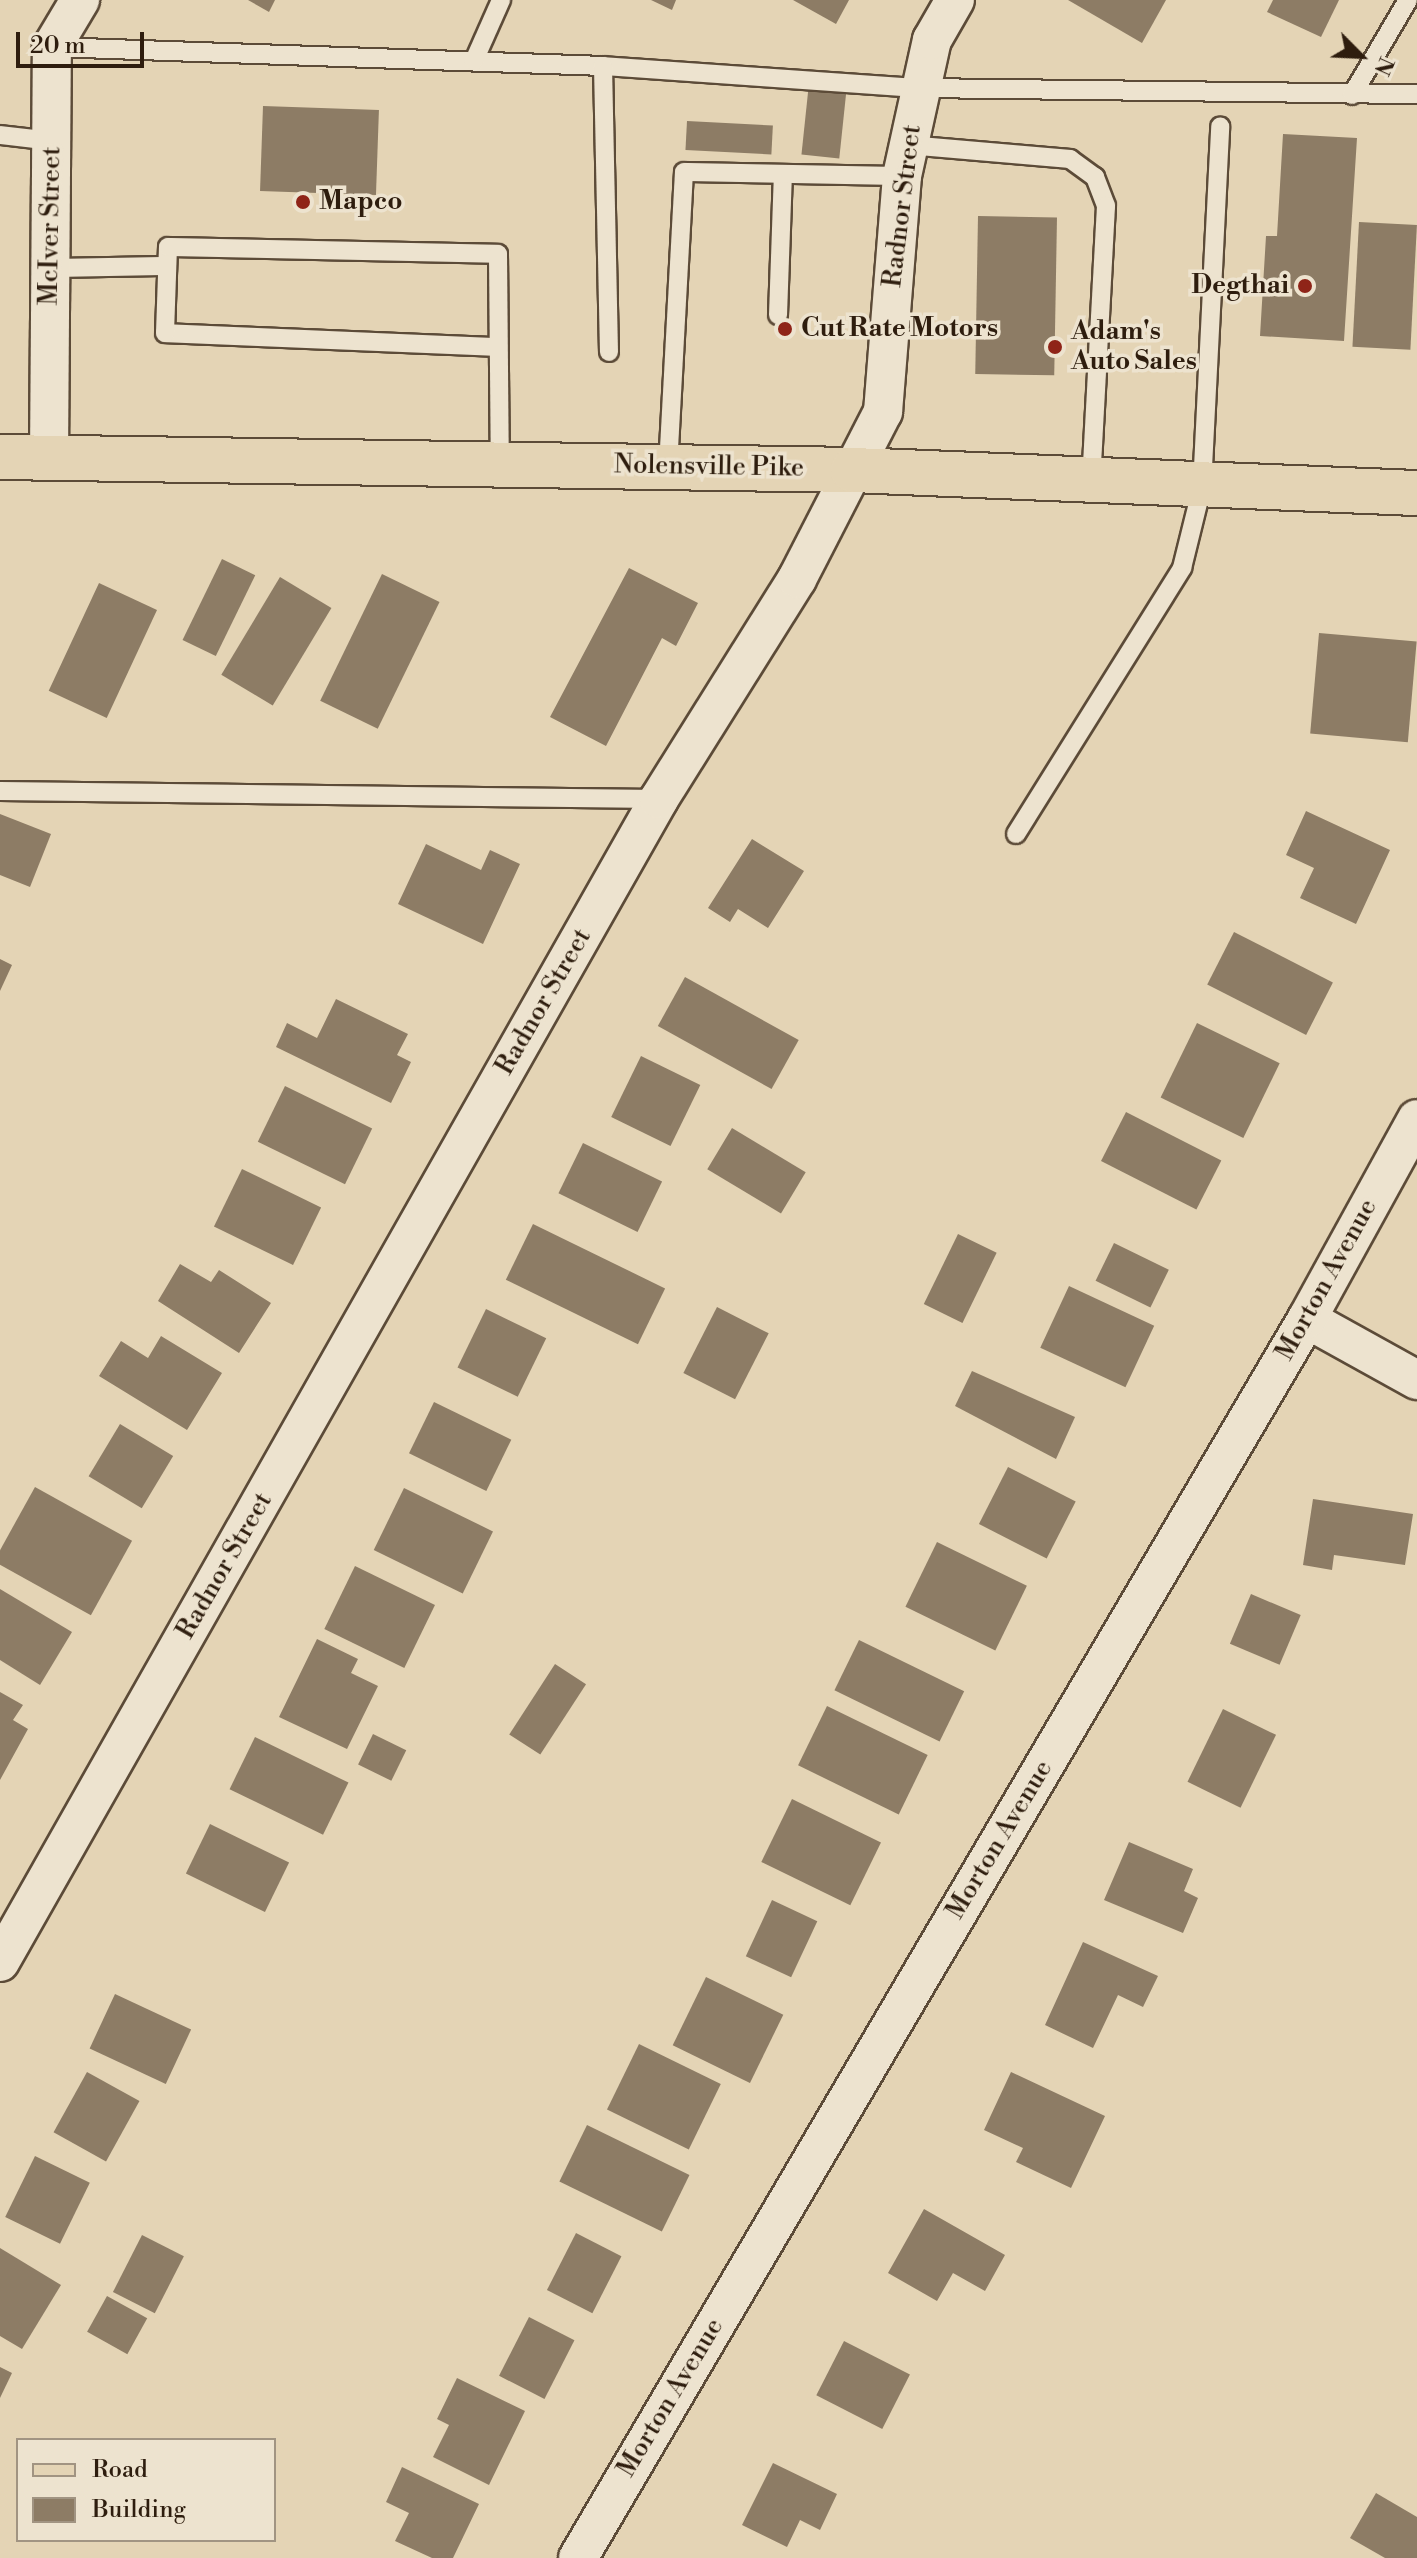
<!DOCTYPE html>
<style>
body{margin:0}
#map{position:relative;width:1417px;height:2558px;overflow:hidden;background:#e4d4b5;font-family:"Libre Bodoni",serif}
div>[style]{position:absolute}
.building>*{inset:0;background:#8d7c65;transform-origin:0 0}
.roads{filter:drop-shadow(2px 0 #5c4b38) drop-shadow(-2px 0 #5c4b38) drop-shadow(0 2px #5c4b38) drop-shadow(0 -2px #5c4b38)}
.lane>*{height:18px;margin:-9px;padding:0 9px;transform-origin:9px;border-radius:9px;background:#ede3cf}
.street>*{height:38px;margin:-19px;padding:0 19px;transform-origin:19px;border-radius:19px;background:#ede3cf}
.primary>*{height:44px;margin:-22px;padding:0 22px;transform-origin:22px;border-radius:22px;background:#e4d4b5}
.dots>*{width:22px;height:22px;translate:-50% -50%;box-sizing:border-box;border:4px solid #ede3cf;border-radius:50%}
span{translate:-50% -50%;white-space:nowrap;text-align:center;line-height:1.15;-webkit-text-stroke:7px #ede3cf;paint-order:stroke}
.poi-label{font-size:26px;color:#2e1d0e;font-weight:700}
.left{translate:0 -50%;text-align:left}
.right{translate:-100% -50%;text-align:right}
.street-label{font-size:26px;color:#2e1d0e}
.legend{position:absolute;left:16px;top:2438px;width:260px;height:104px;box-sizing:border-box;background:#ede3cf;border:2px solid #a19482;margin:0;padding:10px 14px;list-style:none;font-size:24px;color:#2e1d0e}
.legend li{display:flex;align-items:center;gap:16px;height:40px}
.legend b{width:40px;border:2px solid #a19482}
.north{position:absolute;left:1321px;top:16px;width:80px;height:80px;-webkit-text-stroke:6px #ede3cf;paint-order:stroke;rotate:114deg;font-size:22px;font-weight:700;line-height:32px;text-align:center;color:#2e1d0e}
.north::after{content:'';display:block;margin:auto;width:28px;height:36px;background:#2e1d0e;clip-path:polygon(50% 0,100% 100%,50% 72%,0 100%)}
.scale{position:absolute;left:16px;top:32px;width:128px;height:36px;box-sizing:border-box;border:4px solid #2e1d0e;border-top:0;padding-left:10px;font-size:24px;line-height:28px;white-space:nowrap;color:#2e1d0e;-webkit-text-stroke:6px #ede3cf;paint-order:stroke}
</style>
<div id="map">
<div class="building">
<div style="clip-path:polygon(248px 0,275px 0,269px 12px)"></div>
<div style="clip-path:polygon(651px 0,676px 0,672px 10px)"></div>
<div style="clip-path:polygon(793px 0,849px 0,836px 24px)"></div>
<div style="clip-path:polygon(1068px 0,1166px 0,1142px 43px)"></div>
<div style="clip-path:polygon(1273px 0,1339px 0,1321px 37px,1267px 12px)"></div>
<div style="left:809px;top:83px;width:38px;height:72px;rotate:6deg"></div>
<div style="left:263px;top:106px;width:116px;height:85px;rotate:2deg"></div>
<div style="left:687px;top:121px;width:86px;height:29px;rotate:3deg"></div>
<div style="clip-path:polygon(1283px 134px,1357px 138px,1344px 341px,1260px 336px,1266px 236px,1277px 236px)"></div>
<div style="left:978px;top:216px;width:79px;height:158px;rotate:1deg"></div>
<div style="left:1359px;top:222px;width:58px;height:125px;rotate:3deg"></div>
<div style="left:222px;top:559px;width:37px;height:90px;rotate:26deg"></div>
<div style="clip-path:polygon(629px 568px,698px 603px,676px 646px,662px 638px,606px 746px,550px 717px)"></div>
<div style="left:382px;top:574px;width:64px;height:141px;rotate:26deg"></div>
<div style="left:280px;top:577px;width:60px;height:114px;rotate:31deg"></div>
<div style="left:99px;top:583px;width:64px;height:119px;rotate:25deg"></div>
<div style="left:1319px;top:633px;width:98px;height:101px;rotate:5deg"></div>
<div style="clip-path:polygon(1306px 811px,1390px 850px,1356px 924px,1300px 898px,1314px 868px,1286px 855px)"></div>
<div style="clip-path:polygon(0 814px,51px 834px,30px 887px,0 875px)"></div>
<div style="clip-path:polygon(752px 839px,804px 871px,768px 928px,738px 909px,730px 922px,708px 908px)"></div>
<div style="clip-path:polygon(426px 844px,481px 870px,490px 850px,520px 864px,483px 944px,398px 904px)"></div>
<div style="left:1234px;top:932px;width:111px;height:59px;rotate:27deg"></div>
<div style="clip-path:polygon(0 959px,12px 965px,0 991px)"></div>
<div style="left:685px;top:977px;width:130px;height:56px;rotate:29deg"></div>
<div style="clip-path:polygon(336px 999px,408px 1034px,397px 1055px,411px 1062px,391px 1103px,276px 1047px,287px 1023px,317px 1038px)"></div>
<div style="left:1197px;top:1023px;width:92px;height:83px;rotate:26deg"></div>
<div style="left:641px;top:1056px;width:66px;height:68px;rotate:26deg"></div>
<div style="left:285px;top:1086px;width:97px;height:62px;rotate:26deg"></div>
<div style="left:1126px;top:1112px;width:107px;height:55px;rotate:27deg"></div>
<div style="left:732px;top:1128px;width:86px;height:48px;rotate:31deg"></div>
<div style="left:583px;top:1143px;width:88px;height:56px;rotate:26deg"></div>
<div style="left:242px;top:1169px;width:88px;height:64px;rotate:26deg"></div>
<div style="left:533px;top:1224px;width:147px;height:62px;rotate:26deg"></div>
<div style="left:958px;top:1234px;width:43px;height:78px;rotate:26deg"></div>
<div style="left:1114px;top:1243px;width:61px;height:42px;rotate:26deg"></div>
<div style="clip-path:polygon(180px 1264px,211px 1282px,219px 1270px,271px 1303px,239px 1353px,158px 1301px)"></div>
<div style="left:1069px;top:1286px;width:94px;height:68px;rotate:25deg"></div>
<div style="left:717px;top:1307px;width:58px;height:74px;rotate:27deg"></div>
<div style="left:486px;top:1309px;width:67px;height:65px;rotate:26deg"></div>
<div style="clip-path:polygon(161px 1336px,222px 1373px,187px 1430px,99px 1376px,121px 1341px,148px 1358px)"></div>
<div style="clip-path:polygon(972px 1371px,1075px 1417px,1056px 1459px,955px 1406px)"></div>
<div style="left:434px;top:1402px;width:86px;height:57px;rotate:26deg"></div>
<div style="left:120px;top:1424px;width:62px;height:61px;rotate:31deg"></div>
<div style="left:1008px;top:1467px;width:76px;height:64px;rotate:27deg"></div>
<div style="left:35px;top:1487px;width:111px;height:85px;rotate:29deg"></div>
<div style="left:404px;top:1488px;width:99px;height:69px;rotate:26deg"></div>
<div style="clip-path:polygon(1313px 1499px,1413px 1514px,1405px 1565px,1334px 1555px,1332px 1570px,1303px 1565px)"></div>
<div style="left:937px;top:1542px;width:100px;height:72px;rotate:26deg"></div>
<div style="left:355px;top:1566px;width:89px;height:70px;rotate:26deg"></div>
<div style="clip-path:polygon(0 1589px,72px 1632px,40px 1685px,0 1660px)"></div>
<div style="left:1251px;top:1594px;width:54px;height:54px;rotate:23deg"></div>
<div style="clip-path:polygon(317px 1639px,358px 1659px,351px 1673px,378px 1686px,347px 1749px,279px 1717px)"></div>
<div style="left:859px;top:1640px;width:117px;height:56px;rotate:26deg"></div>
<div style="left:555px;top:1664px;width:37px;height:84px;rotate:33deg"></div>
<div style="clip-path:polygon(0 1692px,23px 1705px,13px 1720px,28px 1729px,0 1780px)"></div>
<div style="left:827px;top:1706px;width:112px;height:66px;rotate:26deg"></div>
<div style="left:1223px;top:1709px;width:59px;height:81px;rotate:26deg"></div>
<div style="left:373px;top:1734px;width:37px;height:34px;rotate:26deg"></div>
<div style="left:255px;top:1737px;width:104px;height:58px;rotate:26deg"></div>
<div style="left:792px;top:1799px;width:99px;height:70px;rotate:26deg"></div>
<div style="left:210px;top:1824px;width:88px;height:55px;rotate:26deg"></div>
<div style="clip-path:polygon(1129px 1842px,1193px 1869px,1184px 1891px,1198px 1898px,1183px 1933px,1104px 1900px)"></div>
<div style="left:772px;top:1900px;width:50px;height:62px;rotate:25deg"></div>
<div style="clip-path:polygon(1083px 1942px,1158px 1976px,1143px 2007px,1118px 1995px,1093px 2048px,1045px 2025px)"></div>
<div style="left:706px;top:1977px;width:86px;height:76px;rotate:26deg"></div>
<div style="left:115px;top:1994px;width:84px;height:60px;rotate:25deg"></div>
<div style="left:639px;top:2044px;width:91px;height:73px;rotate:26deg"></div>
<div style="left:87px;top:2072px;width:60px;height:69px;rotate:29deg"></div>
<div style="clip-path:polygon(1011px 2072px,1105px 2116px,1071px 2188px,1016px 2162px,1023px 2148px,984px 2130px)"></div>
<div style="left:587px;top:2125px;width:114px;height:63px;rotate:26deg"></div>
<div style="left:35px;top:2156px;width:61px;height:68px;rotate:26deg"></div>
<div style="clip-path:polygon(924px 2209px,1005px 2255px,985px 2291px,953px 2273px,937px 2301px,888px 2273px)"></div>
<div style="left:576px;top:2233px;width:51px;height:64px;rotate:27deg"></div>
<div style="left:142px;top:2235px;width:47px;height:64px;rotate:27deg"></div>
<div style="clip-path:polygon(0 2248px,61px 2285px,22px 2349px,0 2336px)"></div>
<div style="left:107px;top:2296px;width:46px;height:41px;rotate:29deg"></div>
<div style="left:529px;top:2317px;width:51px;height:66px;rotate:27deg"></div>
<div style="left:844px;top:2341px;width:74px;height:61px;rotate:27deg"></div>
<div style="clip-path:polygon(0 2367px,12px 2373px,0 2398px)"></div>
<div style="clip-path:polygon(457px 2378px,525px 2411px,489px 2485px,433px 2457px,449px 2425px,437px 2419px)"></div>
<div style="clip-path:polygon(773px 2463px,837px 2494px,820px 2530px,800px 2520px,787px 2547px,742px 2525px)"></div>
<div style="clip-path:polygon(402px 2467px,479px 2504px,453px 2558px,432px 2558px,395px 2541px,409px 2513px,386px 2502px)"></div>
<div style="clip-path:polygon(1376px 2493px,1417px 2517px,1417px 2558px,1385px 2558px,1350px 2538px)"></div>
</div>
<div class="roads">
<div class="lane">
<div style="left:52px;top:47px;width:551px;rotate:1.97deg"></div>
<div style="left:603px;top:66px;width:316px;rotate:4deg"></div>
<div style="left:918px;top:88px;width:499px;rotate:0.7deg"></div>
<div style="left:474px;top:61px;width:67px;rotate:-66.1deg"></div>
<div style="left:603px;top:66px;width:286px;rotate:88.8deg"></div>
<div style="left:1352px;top:95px;width:110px;rotate:-59.5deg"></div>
<div style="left:0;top:135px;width:52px;rotate:6.6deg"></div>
<div style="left:908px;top:145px;width:163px;rotate:4.9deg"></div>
<div style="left:1070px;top:159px;width:31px;rotate:36deg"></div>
<div style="left:1095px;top:177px;width:31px;rotate:69deg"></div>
<div style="left:1106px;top:206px;width:275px;rotate:93.1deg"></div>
<div style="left:50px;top:268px;width:117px;rotate:-1deg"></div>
<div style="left:778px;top:315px;width:140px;rotate:-88deg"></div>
<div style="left:496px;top:347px;width:331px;rotate:-177.6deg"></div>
<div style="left:165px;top:333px;width:86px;rotate:-88deg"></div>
<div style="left:168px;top:247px;width:330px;rotate:1.2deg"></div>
<div style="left:498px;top:254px;width:210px;rotate:89.5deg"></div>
<div style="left:668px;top:467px;width:295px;rotate:-86.9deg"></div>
<div style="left:684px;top:172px;width:218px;rotate:1.1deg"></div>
<div style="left:0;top:791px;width:659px;rotate:0.7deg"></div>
<div style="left:1016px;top:834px;width:314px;rotate:-58deg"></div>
<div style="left:1182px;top:568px;width:83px;rotate:-76.1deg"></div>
<div style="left:1202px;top:487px;width:361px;rotate:-87.1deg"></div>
</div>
<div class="street">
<div style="left:49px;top:459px;width:412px;rotate:-89.6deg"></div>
<div style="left:52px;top:47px;width:55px;rotate:-59.2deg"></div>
<div style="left:1307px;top:1319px;width:126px;rotate:29deg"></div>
<div style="left:0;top:1962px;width:1337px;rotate:-60.46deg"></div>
<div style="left:659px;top:799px;width:260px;rotate:-57.9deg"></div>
<div style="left:797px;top:579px;width:188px;rotate:-62.8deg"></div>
<div style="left:883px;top:412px;width:237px;rotate:-85.4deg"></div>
<div style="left:902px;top:176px;width:139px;rotate:-77.6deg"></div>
<div style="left:932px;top:40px;width:46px;rotate:-60.1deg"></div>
<div style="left:578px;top:2558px;width:1438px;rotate:-59.53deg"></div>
<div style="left:1307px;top:1319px;width:228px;rotate:-61.2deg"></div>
</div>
<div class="primary">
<div style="left:0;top:457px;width:853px;rotate:0.87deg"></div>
<div style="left:853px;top:470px;width:564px;rotate:2.34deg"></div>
</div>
</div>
<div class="dots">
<div style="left:303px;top:202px;background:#8f2418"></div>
<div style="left:1305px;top:286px;background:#8f2418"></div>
<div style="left:785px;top:329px;background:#8f2418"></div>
<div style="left:1055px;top:347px;background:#8f2418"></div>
</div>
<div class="poi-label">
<span class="left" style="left:319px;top:202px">Mapco</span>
<span class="right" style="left:1289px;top:286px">Degthai</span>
<span class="left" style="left:801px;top:329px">Cut Rate Motors</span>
<span class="left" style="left:1071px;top:347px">Adam's<br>Auto Sales</span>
</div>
<div class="street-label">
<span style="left:903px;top:206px;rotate:-83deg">Radnor Street</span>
<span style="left:51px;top:226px;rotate:-89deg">McIver Street</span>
<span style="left:709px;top:467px;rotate:1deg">Nolensville Pike</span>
<span style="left:544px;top:1002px;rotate:-60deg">Radnor Street</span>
<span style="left:1327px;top:1280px;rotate:-61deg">Morton Avenue</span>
<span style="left:225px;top:1566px;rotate:-60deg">Radnor Street</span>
<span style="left:1000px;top:1840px;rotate:-59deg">Morton Avenue</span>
<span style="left:671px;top:2398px;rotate:-59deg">Morton Avenue</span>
</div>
<ul class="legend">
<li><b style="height:10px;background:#e4d4b5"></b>Road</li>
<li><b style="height:22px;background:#8d7c65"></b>Building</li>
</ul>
<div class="north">N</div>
<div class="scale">20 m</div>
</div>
